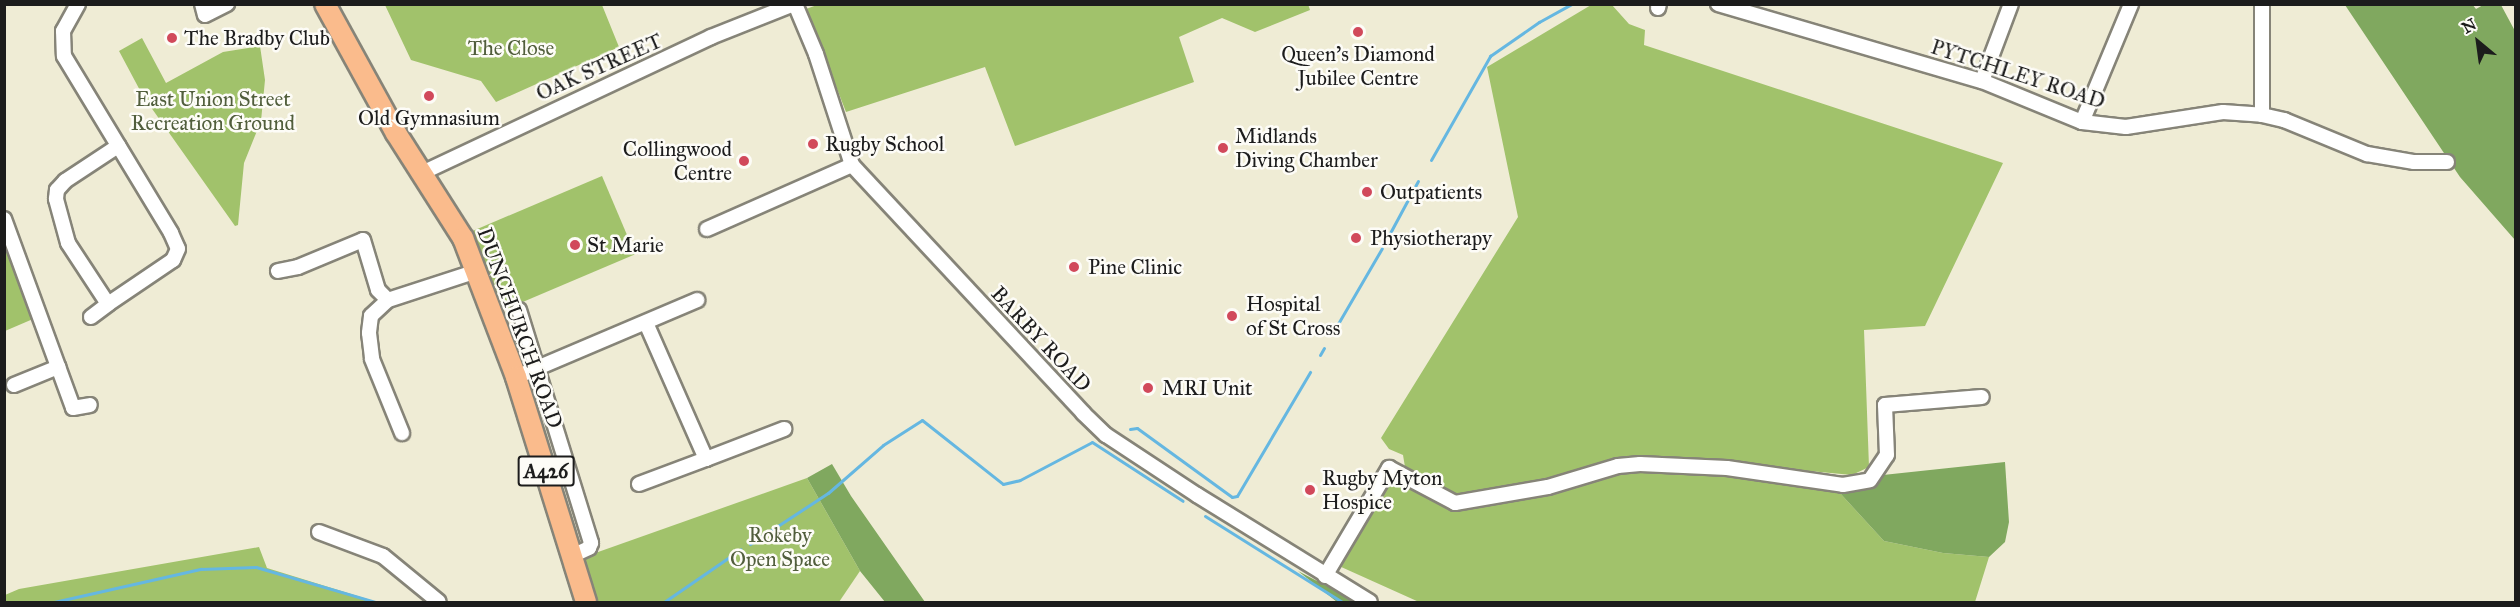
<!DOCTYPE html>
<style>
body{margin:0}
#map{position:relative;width:2520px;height:607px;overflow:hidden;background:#efecd5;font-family:"IM FELL Great Primer",serif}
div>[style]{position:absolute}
.green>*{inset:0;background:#a1c26b;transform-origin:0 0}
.forest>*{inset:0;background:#80a85f}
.stream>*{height:3px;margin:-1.5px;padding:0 1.5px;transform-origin:1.5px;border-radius:1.5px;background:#65b7e1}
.roads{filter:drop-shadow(2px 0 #868478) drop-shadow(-2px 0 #868478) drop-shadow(0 2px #868478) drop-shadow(0 -2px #868478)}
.minor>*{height:14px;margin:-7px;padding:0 7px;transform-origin:7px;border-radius:7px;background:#fff}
.highway>*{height:20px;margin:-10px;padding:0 10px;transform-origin:10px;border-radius:10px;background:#fabb8c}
.dots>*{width:16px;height:16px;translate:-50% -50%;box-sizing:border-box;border:3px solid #fdfcf7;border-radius:50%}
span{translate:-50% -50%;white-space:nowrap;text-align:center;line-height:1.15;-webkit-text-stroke:5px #fdfcf7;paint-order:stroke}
.shield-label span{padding:2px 4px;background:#fdfcf7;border:2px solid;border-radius:4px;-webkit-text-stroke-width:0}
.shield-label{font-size:20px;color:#1c1c1c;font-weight:700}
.poi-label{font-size:21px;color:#1c1c1c}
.left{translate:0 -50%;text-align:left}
.right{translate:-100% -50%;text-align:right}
.park-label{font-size:21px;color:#515e3c}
.street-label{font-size:21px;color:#1c1c1c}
.frame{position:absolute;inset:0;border:6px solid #1c1c1c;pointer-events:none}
.north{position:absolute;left:2448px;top:12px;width:60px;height:60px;-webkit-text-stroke:4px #fdfcf7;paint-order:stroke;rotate:331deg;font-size:16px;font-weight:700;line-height:24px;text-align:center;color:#1c1c1c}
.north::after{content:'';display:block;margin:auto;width:21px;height:27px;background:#1c1c1c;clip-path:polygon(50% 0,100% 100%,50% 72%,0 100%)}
</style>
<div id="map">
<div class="green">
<div style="clip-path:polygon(385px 5px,602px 5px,619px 47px,496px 102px,481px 81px,411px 60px)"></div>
<div style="clip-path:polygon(817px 5px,1308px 4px,1310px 10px,1255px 32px,1222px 18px,1179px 37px,1194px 82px,1015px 146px,985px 67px,846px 112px,806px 9px)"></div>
<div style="clip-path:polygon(1591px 5px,1612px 5px,1629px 24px,1645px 30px,1644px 45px,2003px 163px,1925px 326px,1864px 330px,1869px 467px,1852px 475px,1724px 463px,1587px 471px,1460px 498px,1405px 467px,1403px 455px,1389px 449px,1381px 438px,1518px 217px,1487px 67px)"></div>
<div style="clip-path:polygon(142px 38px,166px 83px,223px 52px,260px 46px,265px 80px,261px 121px,244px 163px,238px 225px,235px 226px,143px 96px,119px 51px)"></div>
<div style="left:602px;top:176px;width:85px;height:145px;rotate:67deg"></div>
<div style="clip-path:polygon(5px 240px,33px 319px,5px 331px,4px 331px)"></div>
<div style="clip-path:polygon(1632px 471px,1732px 474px,1839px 492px,1884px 541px,1943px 553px,1989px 557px,1975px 602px,1419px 602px,1339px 566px,1383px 489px,1397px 479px,1459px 511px)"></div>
<div style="clip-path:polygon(807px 478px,860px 571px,839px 602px,597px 602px,584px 557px)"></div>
<div style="clip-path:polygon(259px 547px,267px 568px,377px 602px,5px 602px,5px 595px,19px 589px)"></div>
</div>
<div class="forest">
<div style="clip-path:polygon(2472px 4px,2476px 9px,2483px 5px,2501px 5px,2515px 31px,2515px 240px,2460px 177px,2345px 5px)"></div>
<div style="clip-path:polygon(2005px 462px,2009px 522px,2005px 542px,1989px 557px,1943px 553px,1884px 541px,1839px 492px,1868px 487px,1883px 475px)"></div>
<div style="clip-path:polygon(832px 464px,851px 496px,925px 602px,885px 602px,860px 571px,807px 478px)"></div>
<div style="clip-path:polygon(1298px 571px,1336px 591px,1359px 602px,1337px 602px)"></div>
</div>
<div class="stream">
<div style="left:1431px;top:160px;width:120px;rotate:-60.4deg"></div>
<div style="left:1490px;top:56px;width:60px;rotate:-34.8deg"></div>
<div style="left:1539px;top:22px;width:38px;rotate:-29deg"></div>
<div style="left:1390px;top:233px;width:59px;rotate:-61.7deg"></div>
<div style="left:1332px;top:334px;width:99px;rotate:-59.8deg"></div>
<div style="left:1320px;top:355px;width:8px;rotate:-60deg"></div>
<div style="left:1130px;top:429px;width:7px;rotate:-8deg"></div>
<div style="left:1137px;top:428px;width:117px;rotate:36deg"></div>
<div style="left:1232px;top:497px;width:5px;rotate:-11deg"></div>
<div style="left:1237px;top:496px;width:144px;rotate:-59.5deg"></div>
<div style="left:1205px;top:516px;width:162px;rotate:32.1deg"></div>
<div style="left:750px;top:544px;width:93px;rotate:-33.2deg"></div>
<div style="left:828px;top:493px;width:73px;rotate:-41.1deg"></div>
<div style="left:883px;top:445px;width:46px;rotate:-32.7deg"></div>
<div style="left:922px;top:420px;width:103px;rotate:38.3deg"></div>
<div style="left:1003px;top:484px;width:17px;rotate:-13deg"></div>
<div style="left:1020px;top:480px;width:81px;rotate:-27.8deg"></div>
<div style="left:1092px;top:442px;width:108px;rotate:33deg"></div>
<div style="left:54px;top:602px;width:151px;rotate:-12.7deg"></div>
<div style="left:201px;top:569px;width:55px;rotate:-2.1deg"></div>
<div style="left:256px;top:567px;width:125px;rotate:16.3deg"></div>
<div style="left:664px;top:602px;width:93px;rotate:-34.5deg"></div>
</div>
<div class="roads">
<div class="minor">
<div style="left:78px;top:4px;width:31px;rotate:119deg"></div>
<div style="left:63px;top:31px;width:25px;rotate:88deg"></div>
<div style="left:64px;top:56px;width:207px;rotate:58.8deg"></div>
<div style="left:171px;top:233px;width:17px;rotate:66deg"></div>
<div style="left:178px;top:249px;width:12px;rotate:114deg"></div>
<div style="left:173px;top:260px;width:78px;rotate:145.9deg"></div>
<div style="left:108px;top:304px;width:73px;rotate:-123.3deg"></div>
<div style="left:68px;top:243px;width:46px;rotate:-105.3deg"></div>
<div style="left:56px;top:199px;width:9px;rotate:-84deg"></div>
<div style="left:57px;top:190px;width:12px;rotate:-48deg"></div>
<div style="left:65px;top:181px;width:64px;rotate:-33.4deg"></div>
<div style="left:202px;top:4px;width:11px;rotate:75deg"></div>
<div style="left:205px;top:15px;width:25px;rotate:-27deg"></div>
<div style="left:795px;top:4px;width:54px;rotate:67.2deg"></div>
<div style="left:816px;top:54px;width:117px;rotate:72deg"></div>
<div style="left:852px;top:165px;width:339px;rotate:47deg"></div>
<div style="left:1083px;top:413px;width:32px;rotate:44deg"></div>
<div style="left:1106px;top:435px;width:109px;rotate:33.4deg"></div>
<div style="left:1197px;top:495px;width:203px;rotate:31.7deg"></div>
<div style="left:1718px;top:4px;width:275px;rotate:16.3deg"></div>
<div style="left:1982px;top:81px;width:108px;rotate:22.3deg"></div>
<div style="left:2082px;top:122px;width:44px;rotate:6.5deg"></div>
<div style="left:2126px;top:127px;width:98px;rotate:-8.8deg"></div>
<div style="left:2223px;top:112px;width:39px;rotate:4deg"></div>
<div style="left:2262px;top:115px;width:23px;rotate:13deg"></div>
<div style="left:2284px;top:120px;width:90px;rotate:22.3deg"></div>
<div style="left:2367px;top:154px;width:48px;rotate:9.7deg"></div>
<div style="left:2414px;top:162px;width:33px"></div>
<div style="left:2262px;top:4px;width:111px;rotate:90deg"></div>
<div style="left:1658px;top:8px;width:4px;rotate:-76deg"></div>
<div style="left:1982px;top:81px;width:82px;rotate:-69.4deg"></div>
<div style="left:2082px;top:122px;width:128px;rotate:-67.4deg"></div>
<div style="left:424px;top:172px;width:317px;rotate:-25.2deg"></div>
<div style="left:711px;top:37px;width:89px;rotate:-21.7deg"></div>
<div style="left:4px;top:219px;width:201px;rotate:69.9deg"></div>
<div style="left:73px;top:408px;width:17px;rotate:-10deg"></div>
<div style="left:707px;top:229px;width:158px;rotate:-23.8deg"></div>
<div style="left:278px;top:271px;width:20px;rotate:-11deg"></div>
<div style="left:298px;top:267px;width:70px;rotate:-22.6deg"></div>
<div style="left:363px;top:240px;width:52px;rotate:73.3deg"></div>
<div style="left:378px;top:290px;width:14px;rotate:45deg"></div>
<div style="left:388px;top:300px;width:94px;rotate:-18deg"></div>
<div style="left:388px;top:300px;width:23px;rotate:137deg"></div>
<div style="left:371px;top:316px;width:17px;rotate:97deg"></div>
<div style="left:369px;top:333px;width:26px;rotate:83deg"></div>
<div style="left:372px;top:359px;width:80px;rotate:67.9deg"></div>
<div style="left:519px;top:310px;width:244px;rotate:72.8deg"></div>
<div style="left:591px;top:543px;width:5px;rotate:112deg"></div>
<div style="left:589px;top:548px;width:19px;rotate:155deg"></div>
<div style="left:91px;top:317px;width:21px;rotate:-37deg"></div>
<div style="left:516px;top:377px;width:197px;rotate:-23deg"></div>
<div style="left:14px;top:385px;width:48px;rotate:-22.2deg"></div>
<div style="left:706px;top:459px;width:84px;rotate:-21deg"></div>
<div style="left:639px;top:484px;width:72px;rotate:-20.5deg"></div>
<div style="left:706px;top:459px;width:149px;rotate:-113.8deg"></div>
<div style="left:319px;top:532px;width:68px;rotate:20.6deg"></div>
<div style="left:383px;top:556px;width:72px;rotate:39.4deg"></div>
<div style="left:1325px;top:576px;width:126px;rotate:-59.3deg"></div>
<div style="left:1389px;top:468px;width:75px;rotate:27.9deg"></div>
<div style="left:1455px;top:503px;width:94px;rotate:-9.8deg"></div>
<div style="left:1548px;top:487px;width:73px;rotate:-16.7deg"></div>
<div style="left:1618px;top:466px;width:22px;rotate:-5deg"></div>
<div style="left:1640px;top:464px;width:87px;rotate:2.6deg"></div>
<div style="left:1727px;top:468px;width:117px;rotate:8.3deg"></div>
<div style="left:1843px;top:485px;width:27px;rotate:-10deg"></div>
<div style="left:1870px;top:480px;width:30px;rotate:-56deg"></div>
<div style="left:1887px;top:455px;width:50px;rotate:-92.3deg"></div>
<div style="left:1885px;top:405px;width:97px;rotate:-4.7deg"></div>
</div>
<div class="highway">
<div style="left:325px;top:4px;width:147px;rotate:61.2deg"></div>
<div style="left:396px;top:133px;width:125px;rotate:57.5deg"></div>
<div style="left:463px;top:238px;width:149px;rotate:69.1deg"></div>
<div style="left:516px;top:377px;width:236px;rotate:72.7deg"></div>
</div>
</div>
<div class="dots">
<div style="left:1358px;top:32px;background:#d1495b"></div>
<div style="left:172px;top:38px;background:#d1495b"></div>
<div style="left:429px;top:96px;background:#d1495b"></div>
<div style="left:813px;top:144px;background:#d1495b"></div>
<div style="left:1223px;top:148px;background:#d1495b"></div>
<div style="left:744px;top:161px;background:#d1495b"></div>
<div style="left:1367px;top:192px;background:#d1495b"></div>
<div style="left:1356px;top:238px;background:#d1495b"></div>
<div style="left:575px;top:245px;background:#d1495b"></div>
<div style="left:1074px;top:267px;background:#d1495b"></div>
<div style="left:1232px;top:316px;background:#d1495b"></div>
<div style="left:1148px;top:388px;background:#d1495b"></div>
<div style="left:1310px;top:490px;background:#d1495b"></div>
</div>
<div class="shield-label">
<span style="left:546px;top:471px">A426</span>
</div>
<div class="poi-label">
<span class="left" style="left:184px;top:38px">The Bradby Club</span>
<span style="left:1358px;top:66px">Queen's Diamond<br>Jubilee Centre</span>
<span style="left:429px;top:118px">Old Gymnasium</span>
<span class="left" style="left:1235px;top:148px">Midlands<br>Diving Chamber</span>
<span class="left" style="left:825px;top:144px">Rugby School</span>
<span class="right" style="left:732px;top:161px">Collingwood<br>Centre</span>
<span class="left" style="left:1380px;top:192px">Outpatients</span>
<span class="left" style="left:1370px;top:238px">Physiotherapy</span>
<span class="left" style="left:587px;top:245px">St Marie</span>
<span class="left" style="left:1088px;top:267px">Pine Clinic</span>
<span class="left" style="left:1246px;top:316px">Hospital<br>of St Cross</span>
<span class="left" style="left:1162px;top:388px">MRI Unit</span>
<span class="left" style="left:1322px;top:490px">Rugby Myton<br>Hospice</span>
</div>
<div class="park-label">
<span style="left:511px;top:48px">The Close</span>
<span style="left:213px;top:111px">East Union Street<br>Recreation Ground</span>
<span style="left:780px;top:547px">Rokeby<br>Open Space</span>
</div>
<div class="street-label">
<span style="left:599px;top:67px;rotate:-24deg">OAK STREET</span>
<span style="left:2018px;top:74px;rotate:18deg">PYTCHLEY ROAD</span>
<span style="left:520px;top:328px;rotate:70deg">DUNCHURCH ROAD</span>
<span style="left:1041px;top:339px;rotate:47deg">BARBY ROAD</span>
</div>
<div class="frame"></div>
<div class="north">N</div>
</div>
